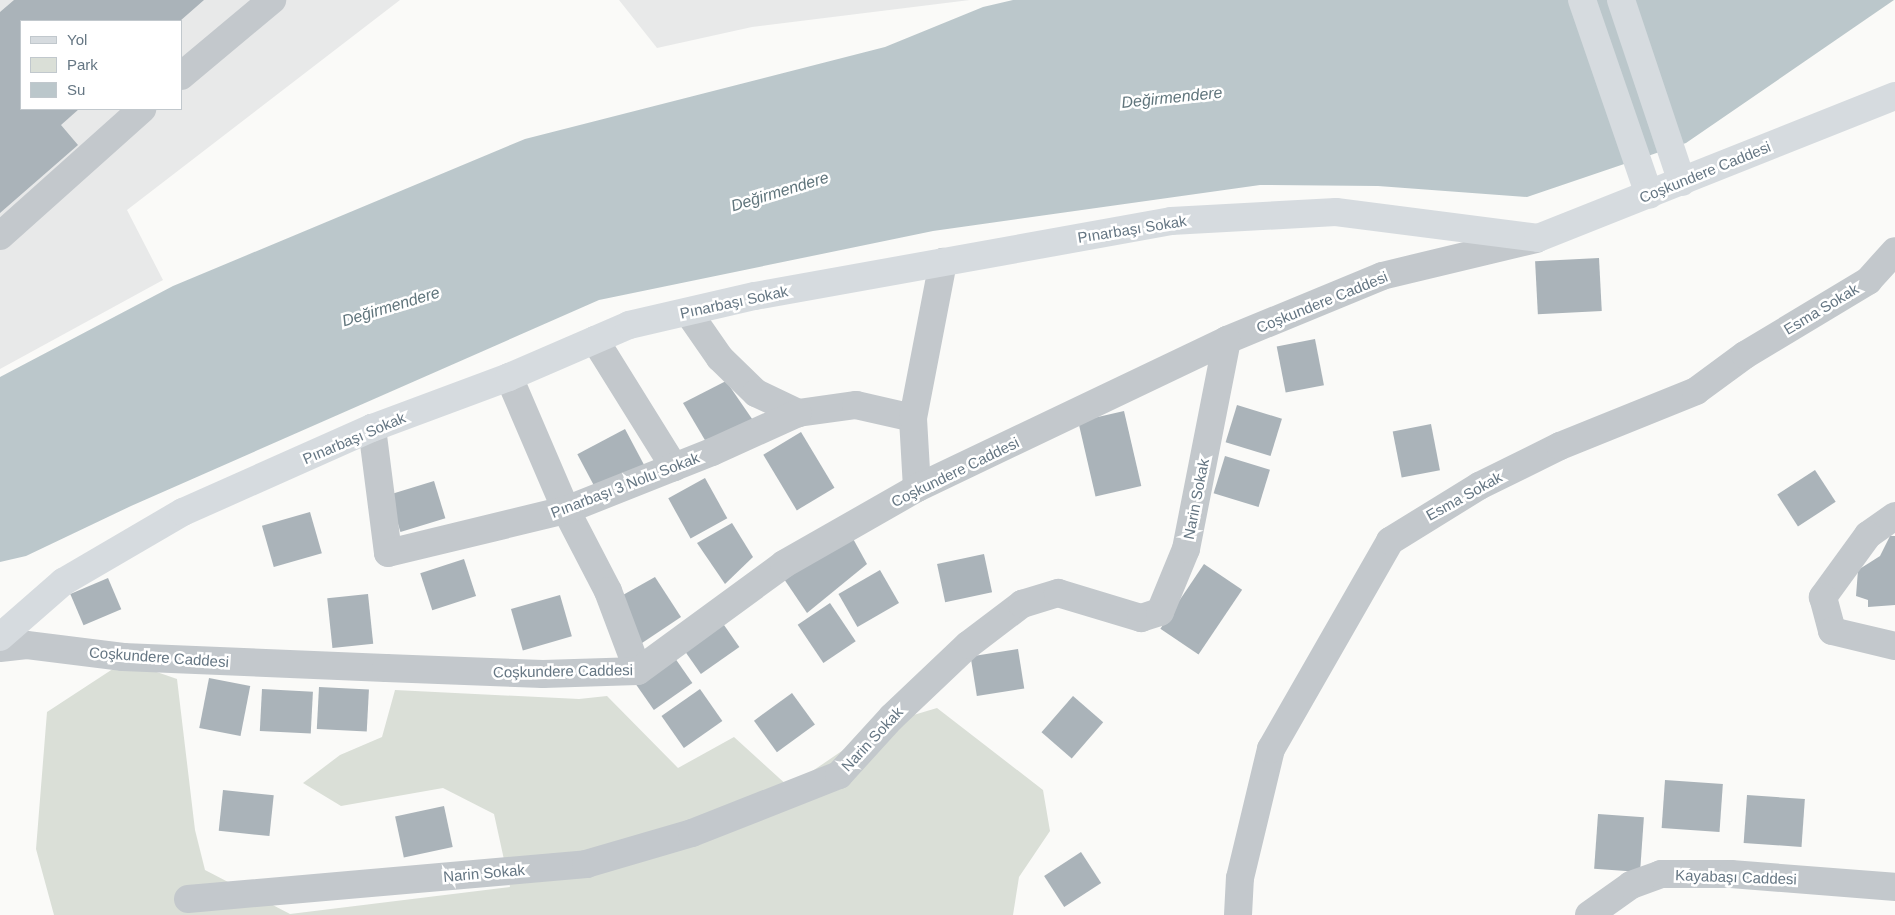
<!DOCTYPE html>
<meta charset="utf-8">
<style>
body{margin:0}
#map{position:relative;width:1895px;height:915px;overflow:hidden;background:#fafaf8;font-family:Helvetica,sans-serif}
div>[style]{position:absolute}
.built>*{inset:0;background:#e8e9e9}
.green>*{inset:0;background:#dadfd7}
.water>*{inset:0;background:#bbc7cb}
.building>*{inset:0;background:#aab3b9;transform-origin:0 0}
.street>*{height:28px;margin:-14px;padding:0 14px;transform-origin:14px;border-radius:14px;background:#c3c8cc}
.secondary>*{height:28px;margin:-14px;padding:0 14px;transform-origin:14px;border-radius:14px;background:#d6dbdf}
span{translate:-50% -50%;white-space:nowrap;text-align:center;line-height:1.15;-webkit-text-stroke:5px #fff;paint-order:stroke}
.street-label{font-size:15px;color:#657683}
.water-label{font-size:16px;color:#60757c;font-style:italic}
.legend{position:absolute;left:20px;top:20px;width:162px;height:90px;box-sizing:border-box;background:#fff;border:1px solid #c1c8cd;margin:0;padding:6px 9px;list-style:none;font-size:15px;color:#657683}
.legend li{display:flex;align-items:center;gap:10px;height:25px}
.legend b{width:25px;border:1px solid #c1c8cd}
</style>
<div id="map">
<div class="built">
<div style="clip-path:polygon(evenodd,0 0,400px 0,127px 210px,163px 280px,0 369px,0 0,21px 21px,181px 21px,181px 109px,21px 109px,21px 21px)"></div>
<div style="clip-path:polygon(619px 0,970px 0,752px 27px,657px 48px)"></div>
</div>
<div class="green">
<div style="clip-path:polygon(125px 661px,177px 679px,195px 830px,205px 870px,290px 914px,510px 887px,494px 814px,443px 788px,341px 806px,303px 783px,340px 755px,382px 737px,395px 690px,579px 699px,607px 696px,678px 768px,734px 737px,789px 787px,880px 725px,937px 708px,1043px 790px,1050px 831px,1019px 877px,1013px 915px,54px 915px,36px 849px,47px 712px)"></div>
</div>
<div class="water">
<div style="clip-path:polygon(1013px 0,1894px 0,1686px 143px,1527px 197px,1378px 186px,1260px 185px,933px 231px,599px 300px,131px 506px,26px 556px,0 562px,0 377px,173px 286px,525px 139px,885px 47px,983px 7px)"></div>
</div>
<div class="building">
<div style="clip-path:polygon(14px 0,204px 0,180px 21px,21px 21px,21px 109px,79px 109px,61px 125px,78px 145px,0 213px,0 12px)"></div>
<div style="left:1599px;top:258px;width:53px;height:64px;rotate:87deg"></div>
<div style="left:1315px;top:339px;width:47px;height:39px;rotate:79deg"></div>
<div style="clip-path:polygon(726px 381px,759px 429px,712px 452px,683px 403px)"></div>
<div style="left:1237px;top:405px;width:47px;height:39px;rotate:17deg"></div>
<div style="left:1124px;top:411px;width:77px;height:47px;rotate:77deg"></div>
<div style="left:1431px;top:424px;width:47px;height:39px;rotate:79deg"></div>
<div style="left:625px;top:429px;width:45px;height:54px;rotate:62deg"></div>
<div style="left:801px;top:432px;width:65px;height:44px;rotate:59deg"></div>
<div style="left:1225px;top:456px;width:47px;height:39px;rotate:17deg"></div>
<div style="left:1815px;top:470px;width:38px;height:45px;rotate:57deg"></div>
<div style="left:705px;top:478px;width:46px;height:42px;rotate:61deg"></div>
<div style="left:434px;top:481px;width:39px;height:47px;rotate:73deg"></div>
<div style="left:310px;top:512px;width:43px;height:50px;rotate:74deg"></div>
<div style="clip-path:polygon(732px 523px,753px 557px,725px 584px,697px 543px)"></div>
<div style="clip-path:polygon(851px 535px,867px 564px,807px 613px,784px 579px)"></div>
<div style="clip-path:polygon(1890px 536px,1895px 536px,1895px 605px,1868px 607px,1868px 600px,1856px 596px,1858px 570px,1880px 556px)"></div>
<div style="left:984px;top:554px;width:39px;height:48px;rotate:78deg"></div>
<div style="left:464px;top:559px;width:39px;height:46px;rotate:72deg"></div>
<div style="left:1204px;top:564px;width:46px;height:78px;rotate:34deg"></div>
<div style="left:880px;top:570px;width:38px;height:48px;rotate:60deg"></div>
<div style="clip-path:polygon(655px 577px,681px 617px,636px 647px,614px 600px)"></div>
<div style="left:108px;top:578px;width:34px;height:41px;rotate:67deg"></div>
<div style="left:368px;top:594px;width:50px;height:41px;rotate:84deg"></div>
<div style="left:560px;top:595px;width:43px;height:51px;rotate:74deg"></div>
<div style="left:830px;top:603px;width:46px;height:39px;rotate:56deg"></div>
<div style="left:717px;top:615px;width:39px;height:47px;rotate:55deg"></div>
<div style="left:1018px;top:649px;width:40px;height:48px;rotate:81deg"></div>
<div style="left:670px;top:651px;width:39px;height:47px;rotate:55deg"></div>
<div style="left:209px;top:678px;width:42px;height:51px;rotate:11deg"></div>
<div style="left:319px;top:687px;width:50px;height:42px;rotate:3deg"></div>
<div style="left:262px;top:689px;width:51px;height:42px;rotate:3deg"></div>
<div style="left:700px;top:689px;width:39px;height:47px;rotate:55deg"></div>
<div style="left:792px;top:693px;width:39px;height:47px;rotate:54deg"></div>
<div style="left:1073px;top:696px;width:40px;height:48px;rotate:41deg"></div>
<div style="left:1665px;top:780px;width:58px;height:48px;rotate:4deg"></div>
<div style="left:223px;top:790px;width:51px;height:41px;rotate:6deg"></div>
<div style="left:1747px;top:795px;width:58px;height:48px;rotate:4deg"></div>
<div style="left:444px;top:806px;width:42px;height:50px;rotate:78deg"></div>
<div style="left:1598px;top:814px;width:46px;height:55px;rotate:4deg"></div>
<div style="left:1081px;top:852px;width:37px;height:44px;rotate:57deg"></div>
</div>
<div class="street">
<div style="left:181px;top:76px;width:119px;rotate:-39.9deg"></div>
<div style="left:0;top:236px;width:191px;rotate:-41.8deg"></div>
<div style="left:688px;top:312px;width:56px;rotate:55.2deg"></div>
<div style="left:720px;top:358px;width:50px;rotate:44.2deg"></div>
<div style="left:756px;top:393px;width:47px;rotate:25.5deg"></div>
<div style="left:798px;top:413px;width:59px;rotate:-7.9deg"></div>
<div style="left:856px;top:405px;width:58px;rotate:12.8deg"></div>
<div style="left:595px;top:340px;width:150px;rotate:58.1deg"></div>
<div style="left:509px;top:377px;width:145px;rotate:66.8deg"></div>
<div style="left:566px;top:510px;width:91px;rotate:62.6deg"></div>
<div style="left:608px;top:591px;width:85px;rotate:69.4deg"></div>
<div style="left:372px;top:428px;width:126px;rotate:82.7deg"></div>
<div style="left:388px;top:553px;width:183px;rotate:-13.6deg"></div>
<div style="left:566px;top:510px;width:157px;rotate:-21.7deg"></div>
<div style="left:712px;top:452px;width:94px;rotate:-24.4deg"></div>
<div style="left:917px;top:488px;width:70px;rotate:-93.3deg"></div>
<div style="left:913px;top:418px;width:159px;rotate:-79.1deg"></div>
<div style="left:1895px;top:516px;width:33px;rotate:145deg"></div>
<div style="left:1868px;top:535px;width:77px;rotate:126deg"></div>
<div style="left:1823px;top:597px;width:35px;rotate:75deg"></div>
<div style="left:1832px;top:631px;width:65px;rotate:13.4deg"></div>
<div style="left:0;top:648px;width:27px;rotate:-6deg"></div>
<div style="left:27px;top:645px;width:97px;rotate:7.1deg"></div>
<div style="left:123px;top:657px;width:263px;rotate:2.4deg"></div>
<div style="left:386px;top:668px;width:157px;rotate:2.2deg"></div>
<div style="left:543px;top:674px;width:95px;rotate:-1.8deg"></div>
<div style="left:638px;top:671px;width:181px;rotate:-36.2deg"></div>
<div style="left:784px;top:564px;width:153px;rotate:-29.7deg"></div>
<div style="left:917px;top:488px;width:344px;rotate:-25.5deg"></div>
<div style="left:1227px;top:340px;width:168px;rotate:-22.4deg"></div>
<div style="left:1382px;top:276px;width:158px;rotate:-13.5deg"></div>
<div style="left:188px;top:899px;width:400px;rotate:-5deg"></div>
<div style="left:586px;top:864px;width:110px;rotate:-16.3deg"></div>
<div style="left:692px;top:833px;width:158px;rotate:-21.5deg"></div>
<div style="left:839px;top:775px;width:79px;rotate:-47.6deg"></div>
<div style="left:892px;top:717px;width:105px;rotate:-43.5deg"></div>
<div style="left:968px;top:645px;width:68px;rotate:-37.2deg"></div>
<div style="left:1022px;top:604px;width:38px;rotate:-17deg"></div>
<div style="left:1058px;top:593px;width:87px;rotate:16.8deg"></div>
<div style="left:1141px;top:618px;width:20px;rotate:-18deg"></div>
<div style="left:1160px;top:612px;width:68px;rotate:-67.6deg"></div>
<div style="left:1186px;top:549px;width:213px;rotate:-78.9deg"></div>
<div style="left:1238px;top:915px;width:37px;rotate:-87deg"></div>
<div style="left:1240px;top:878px;width:133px;rotate:-76.5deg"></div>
<div style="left:1271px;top:749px;width:240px;rotate:-60.2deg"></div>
<div style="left:1390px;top:541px;width:105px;rotate:-31.7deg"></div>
<div style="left:1479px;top:486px;width:90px;rotate:-26.3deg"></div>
<div style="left:1560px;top:446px;width:147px;rotate:-22deg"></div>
<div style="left:1696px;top:391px;width:61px;rotate:-36.3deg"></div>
<div style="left:1745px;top:355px;width:144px;rotate:-31deg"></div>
<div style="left:1868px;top:281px;width:40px;rotate:-48deg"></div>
<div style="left:1589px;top:915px;width:52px;rotate:-35.5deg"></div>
<div style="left:1631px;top:885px;width:32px;rotate:-20deg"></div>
<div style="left:1661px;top:874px;width:70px"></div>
<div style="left:1731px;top:874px;width:165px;rotate:4.5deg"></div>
</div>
<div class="secondary">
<div style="left:1582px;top:0;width:206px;rotate:71deg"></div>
<div style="left:1621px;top:0;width:192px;rotate:71.5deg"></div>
<div style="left:0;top:637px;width:84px;rotate:-41.1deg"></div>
<div style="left:63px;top:582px;width:139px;rotate:-30.3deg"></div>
<div style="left:183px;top:512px;width:207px;rotate:-24deg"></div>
<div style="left:372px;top:428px;width:146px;rotate:-20.4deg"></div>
<div style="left:509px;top:377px;width:131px;rotate:-23.4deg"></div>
<div style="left:629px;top:325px;width:129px;rotate:-13deg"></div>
<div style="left:755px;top:296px;width:423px;rotate:-10.2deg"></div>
<div style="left:1171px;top:221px;width:165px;rotate:-3.1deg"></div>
<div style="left:1336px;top:212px;width:204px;rotate:7.3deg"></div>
<div style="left:1538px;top:238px;width:384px;rotate:-21.7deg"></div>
</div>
<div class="street-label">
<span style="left:1705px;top:172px;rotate:-22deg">Coşkundere Caddesi</span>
<span style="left:1132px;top:229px;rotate:-9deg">Pınarbaşı Sokak</span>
<span style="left:734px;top:302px;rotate:-12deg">Pınarbaşı Sokak</span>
<span style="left:1322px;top:302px;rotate:-22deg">Coşkundere Caddesi</span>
<span style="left:1821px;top:309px;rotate:-31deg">Esma Sokak</span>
<span style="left:354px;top:438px;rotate:-23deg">Pınarbaşı Sokak</span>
<span style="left:955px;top:472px;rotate:-26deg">Coşkundere Caddesi</span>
<span style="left:625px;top:485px;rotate:-21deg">Pınarbaşı 3 Nolu Sokak</span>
<span style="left:1464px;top:496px;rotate:-29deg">Esma Sokak</span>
<span style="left:1196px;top:499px;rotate:-79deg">Narin Sokak</span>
<span style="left:159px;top:657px;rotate:4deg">Coşkundere Caddesi</span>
<span style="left:563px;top:671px;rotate:-1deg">Coşkundere Caddesi</span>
<span style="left:872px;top:739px;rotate:-47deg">Narin Sokak</span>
<span style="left:484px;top:873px;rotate:-5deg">Narin Sokak</span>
<span style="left:1736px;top:877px;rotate:2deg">Kayabaşı Caddesi</span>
</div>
<div class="water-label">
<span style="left:1172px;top:98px;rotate:-6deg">Değirmendere</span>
<span style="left:780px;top:192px;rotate:-17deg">Değirmendere</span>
<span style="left:391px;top:307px;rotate:-17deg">Değirmendere</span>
</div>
<ul class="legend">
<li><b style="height:6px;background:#d6dbdf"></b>Yol</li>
<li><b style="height:14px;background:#dadfd7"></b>Park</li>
<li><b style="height:14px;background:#bbc7cb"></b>Su</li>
</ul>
</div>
